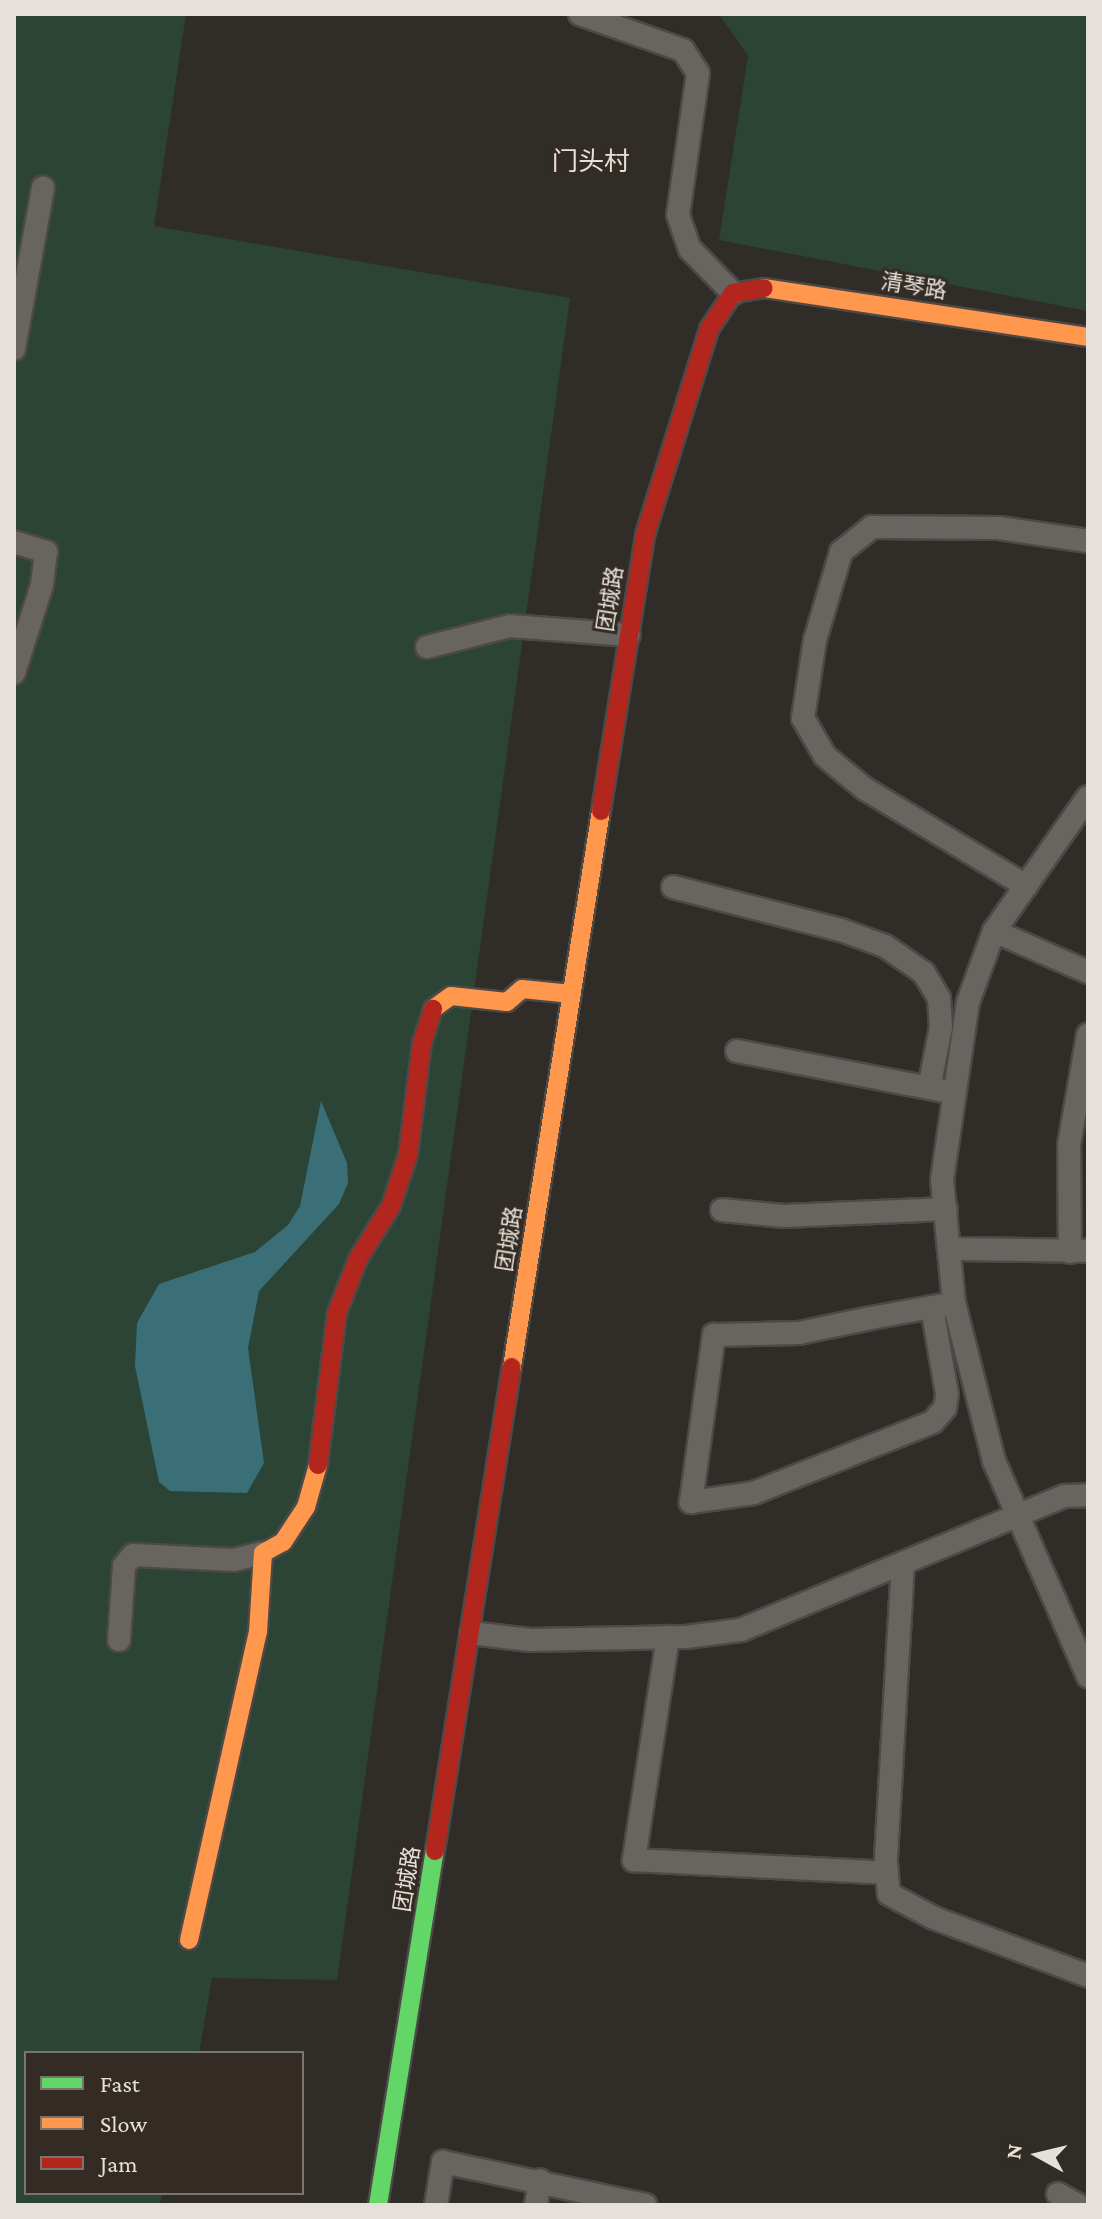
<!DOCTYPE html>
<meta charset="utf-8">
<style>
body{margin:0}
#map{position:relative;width:1102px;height:2219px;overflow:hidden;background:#302c28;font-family:"Crimson Pro","Noto Sans SC",serif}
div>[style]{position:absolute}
.green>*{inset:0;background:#2c4436}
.water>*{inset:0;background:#3b6f78}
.roads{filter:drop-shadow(2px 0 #4d4946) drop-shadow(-2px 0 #4d4946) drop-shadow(0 2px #4d4946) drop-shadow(0 -2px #4d4946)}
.street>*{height:22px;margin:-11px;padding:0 11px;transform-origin:11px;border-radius:11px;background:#686561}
.fast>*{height:18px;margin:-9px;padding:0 9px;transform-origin:9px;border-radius:9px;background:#63d668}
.slow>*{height:18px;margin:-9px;padding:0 9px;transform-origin:9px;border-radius:9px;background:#ff974d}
.jam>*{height:18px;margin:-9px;padding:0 9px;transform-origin:9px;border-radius:9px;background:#b3261e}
span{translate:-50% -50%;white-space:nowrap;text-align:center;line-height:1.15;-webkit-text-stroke:6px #342c24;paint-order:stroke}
.street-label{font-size:22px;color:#e5e0da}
.quarter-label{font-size:26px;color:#e5e0da}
.frame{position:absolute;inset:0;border:16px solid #e5e0da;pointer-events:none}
.legend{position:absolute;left:24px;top:2051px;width:280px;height:144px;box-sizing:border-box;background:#342c24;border:2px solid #7b746d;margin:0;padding:10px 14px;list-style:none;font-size:24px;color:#e5e0da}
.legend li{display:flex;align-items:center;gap:16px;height:40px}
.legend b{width:40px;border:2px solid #7b746d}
.north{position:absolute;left:998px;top:2115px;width:80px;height:80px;-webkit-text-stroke:6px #342c24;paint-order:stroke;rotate:278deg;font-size:22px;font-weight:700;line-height:32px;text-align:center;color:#e5e0da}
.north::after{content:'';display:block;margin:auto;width:28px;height:36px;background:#e5e0da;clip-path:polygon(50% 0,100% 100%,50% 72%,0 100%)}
</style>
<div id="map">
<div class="green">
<div style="clip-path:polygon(14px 14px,186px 14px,154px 226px,570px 298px,337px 1980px,212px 1978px,199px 2053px,26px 2053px,26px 2193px,162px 2193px,160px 2205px,14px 2205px)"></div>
<div style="clip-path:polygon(719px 14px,1088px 14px,1088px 311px,719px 240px,748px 56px)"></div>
</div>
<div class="water">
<div style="clip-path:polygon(321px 1101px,347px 1163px,348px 1183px,339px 1204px,259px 1291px,248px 1348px,264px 1463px,247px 1493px,170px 1491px,159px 1482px,135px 1366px,137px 1323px,159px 1284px,255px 1252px,288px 1225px,300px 1206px)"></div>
</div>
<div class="roads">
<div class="street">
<div style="left:580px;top:14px;width:109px;rotate:19.3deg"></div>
<div style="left:683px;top:50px;width:27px;rotate:57deg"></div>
<div style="left:698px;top:73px;width:143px;rotate:98deg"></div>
<div style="left:678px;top:215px;width:36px;rotate:71deg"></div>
<div style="left:690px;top:249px;width:62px;rotate:45.7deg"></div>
<div style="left:14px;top:349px;width:164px;rotate:-79.8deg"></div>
<div style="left:14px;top:542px;width:34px;rotate:17deg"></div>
<div style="left:46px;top:552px;width:33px;rotate:97deg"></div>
<div style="left:42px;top:585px;width:92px;rotate:107.7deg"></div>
<div style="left:427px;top:647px;width:86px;rotate:-14.2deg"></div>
<div style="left:510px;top:626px;width:119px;rotate:4.3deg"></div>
<div style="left:1088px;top:797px;width:164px;rotate:125deg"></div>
<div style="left:994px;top:931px;width:76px;rotate:110.1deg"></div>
<div style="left:968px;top:1002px;width:180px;rotate:98.3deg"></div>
<div style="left:942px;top:1180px;width:124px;rotate:84.4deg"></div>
<div style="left:954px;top:1303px;width:163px;rotate:75.8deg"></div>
<div style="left:994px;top:1461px;width:235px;rotate:66.4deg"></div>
<div style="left:1026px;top:886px;width:188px;rotate:-148.9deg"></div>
<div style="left:865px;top:789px;width:52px;rotate:-140.5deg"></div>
<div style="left:825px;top:756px;width:44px;rotate:-120.1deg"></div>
<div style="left:803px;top:718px;width:79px;rotate:-81.3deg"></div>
<div style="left:815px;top:640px;width:92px;rotate:-73.5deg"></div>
<div style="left:841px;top:552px;width:40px;rotate:-39deg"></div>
<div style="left:872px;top:527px;width:127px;rotate:0.5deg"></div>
<div style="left:999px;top:528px;width:90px;rotate:8.3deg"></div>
<div style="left:673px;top:887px;width:173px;rotate:14.4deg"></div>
<div style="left:841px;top:930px;width:47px;rotate:20deg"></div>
<div style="left:885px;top:946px;width:47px;rotate:34.7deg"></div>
<div style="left:924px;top:973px;width:29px;rotate:59deg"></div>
<div style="left:939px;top:998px;width:29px;rotate:86deg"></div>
<div style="left:941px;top:1027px;width:62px;rotate:101.1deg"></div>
<div style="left:994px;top:931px;width:103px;rotate:23.6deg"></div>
<div style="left:737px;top:1051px;width:211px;rotate:10.9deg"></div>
<div style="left:722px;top:1210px;width:62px;rotate:5.5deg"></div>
<div style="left:784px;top:1216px;width:162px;rotate:-2.5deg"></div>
<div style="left:951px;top:1249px;width:137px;rotate:0.8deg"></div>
<div style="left:1070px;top:1252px;width:107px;rotate:-90.5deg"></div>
<div style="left:1069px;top:1145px;width:112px;rotate:-80.2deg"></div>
<div style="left:932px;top:1307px;width:88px;rotate:80.2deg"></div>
<div style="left:947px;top:1394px;width:14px;rotate:98deg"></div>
<div style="left:945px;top:1408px;width:18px;rotate:131deg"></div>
<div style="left:933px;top:1422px;width:193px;rotate:158.4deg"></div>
<div style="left:754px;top:1493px;width:64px;rotate:171.9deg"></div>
<div style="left:691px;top:1502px;width:169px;rotate:-82.2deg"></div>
<div style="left:714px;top:1335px;width:85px;rotate:-1.3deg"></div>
<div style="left:799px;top:1333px;width:74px;rotate:-11.8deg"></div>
<div style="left:871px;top:1318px;width:62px;rotate:-10.2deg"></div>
<div style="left:932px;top:1307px;width:22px;rotate:-10deg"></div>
<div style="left:903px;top:1563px;width:299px;rotate:93.3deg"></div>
<div style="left:886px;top:1862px;width:32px;rotate:85deg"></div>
<div style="left:889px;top:1894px;width:51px;rotate:28.1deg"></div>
<div style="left:934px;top:1918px;width:165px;rotate:20.6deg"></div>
<div style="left:471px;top:1633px;width:59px;rotate:6.8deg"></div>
<div style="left:530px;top:1640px;width:156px;rotate:-1.1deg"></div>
<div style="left:686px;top:1637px;width:55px;rotate:-7.3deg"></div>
<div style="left:741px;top:1630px;width:351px;rotate:-22.5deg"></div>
<div style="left:1065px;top:1496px;width:23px;rotate:-2deg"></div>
<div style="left:668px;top:1637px;width:226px;rotate:98.7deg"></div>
<div style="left:634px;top:1860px;width:253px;rotate:2.9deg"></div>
<div style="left:119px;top:1640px;width:74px;rotate:-86.1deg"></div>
<div style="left:124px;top:1566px;width:14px;rotate:-51deg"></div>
<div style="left:133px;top:1555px;width:101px;rotate:2.8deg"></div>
<div style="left:234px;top:1560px;width:30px;rotate:-14deg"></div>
<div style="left:1058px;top:2194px;width:23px;rotate:29deg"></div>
<div style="left:436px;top:2205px;width:44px;rotate:-80.8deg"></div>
<div style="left:443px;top:2162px;width:207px;rotate:12deg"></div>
<div style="left:536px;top:2205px;width:25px;rotate:-81deg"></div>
</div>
<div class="fast">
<div style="left:378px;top:2205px;width:359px;rotate:-80.9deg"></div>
</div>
<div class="slow">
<div style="left:764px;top:288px;width:328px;rotate:8.6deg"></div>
<div style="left:433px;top:1009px;width:22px;rotate:-36deg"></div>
<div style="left:451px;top:996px;width:56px;rotate:6.1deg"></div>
<div style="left:507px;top:1002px;width:20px;rotate:-41deg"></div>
<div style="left:522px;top:989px;width:50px;rotate:5.7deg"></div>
<div style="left:512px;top:1367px;width:563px;rotate:-80.91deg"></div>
<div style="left:189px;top:1940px;width:316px;rotate:-77.4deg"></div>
<div style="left:258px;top:1632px;width:79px;rotate:-86.4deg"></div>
<div style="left:263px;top:1553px;width:23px;rotate:-29deg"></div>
<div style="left:283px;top:1542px;width:42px;rotate:-56.7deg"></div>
<div style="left:306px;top:1507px;width:44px;rotate:-74.1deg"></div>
</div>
<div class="jam">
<div style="left:601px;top:811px;width:279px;rotate:-80.9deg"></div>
<div style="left:645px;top:535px;width:216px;rotate:-72.7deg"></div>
<div style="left:709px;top:329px;width:43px;rotate:-56.3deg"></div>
<div style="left:733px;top:293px;width:31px;rotate:-9deg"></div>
<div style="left:318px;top:1465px;width:153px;rotate:-82.9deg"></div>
<div style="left:337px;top:1313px;width:58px;rotate:-68.7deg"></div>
<div style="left:358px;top:1259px;width:62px;rotate:-58.1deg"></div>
<div style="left:391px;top:1206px;width:54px;rotate:-71.6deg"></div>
<div style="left:408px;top:1155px;width:113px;rotate:-82.9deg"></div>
<div style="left:422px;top:1043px;width:36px;rotate:-72deg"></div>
<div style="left:435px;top:1851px;width:490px;rotate:-81deg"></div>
</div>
</div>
<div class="street-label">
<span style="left:914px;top:286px;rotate:9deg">清琴路</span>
<span style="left:610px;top:599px;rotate:-81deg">团城路</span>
<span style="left:509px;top:1239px;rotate:-81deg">团城路</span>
<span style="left:407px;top:1879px;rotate:-81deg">团城路</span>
</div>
<div class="quarter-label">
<span style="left:591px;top:162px">门头村</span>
</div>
<div class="frame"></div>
<ul class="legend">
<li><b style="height:10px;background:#63d668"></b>Fast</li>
<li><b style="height:10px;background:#ff974d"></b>Slow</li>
<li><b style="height:10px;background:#b3261e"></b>Jam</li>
</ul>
<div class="north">N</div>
</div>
